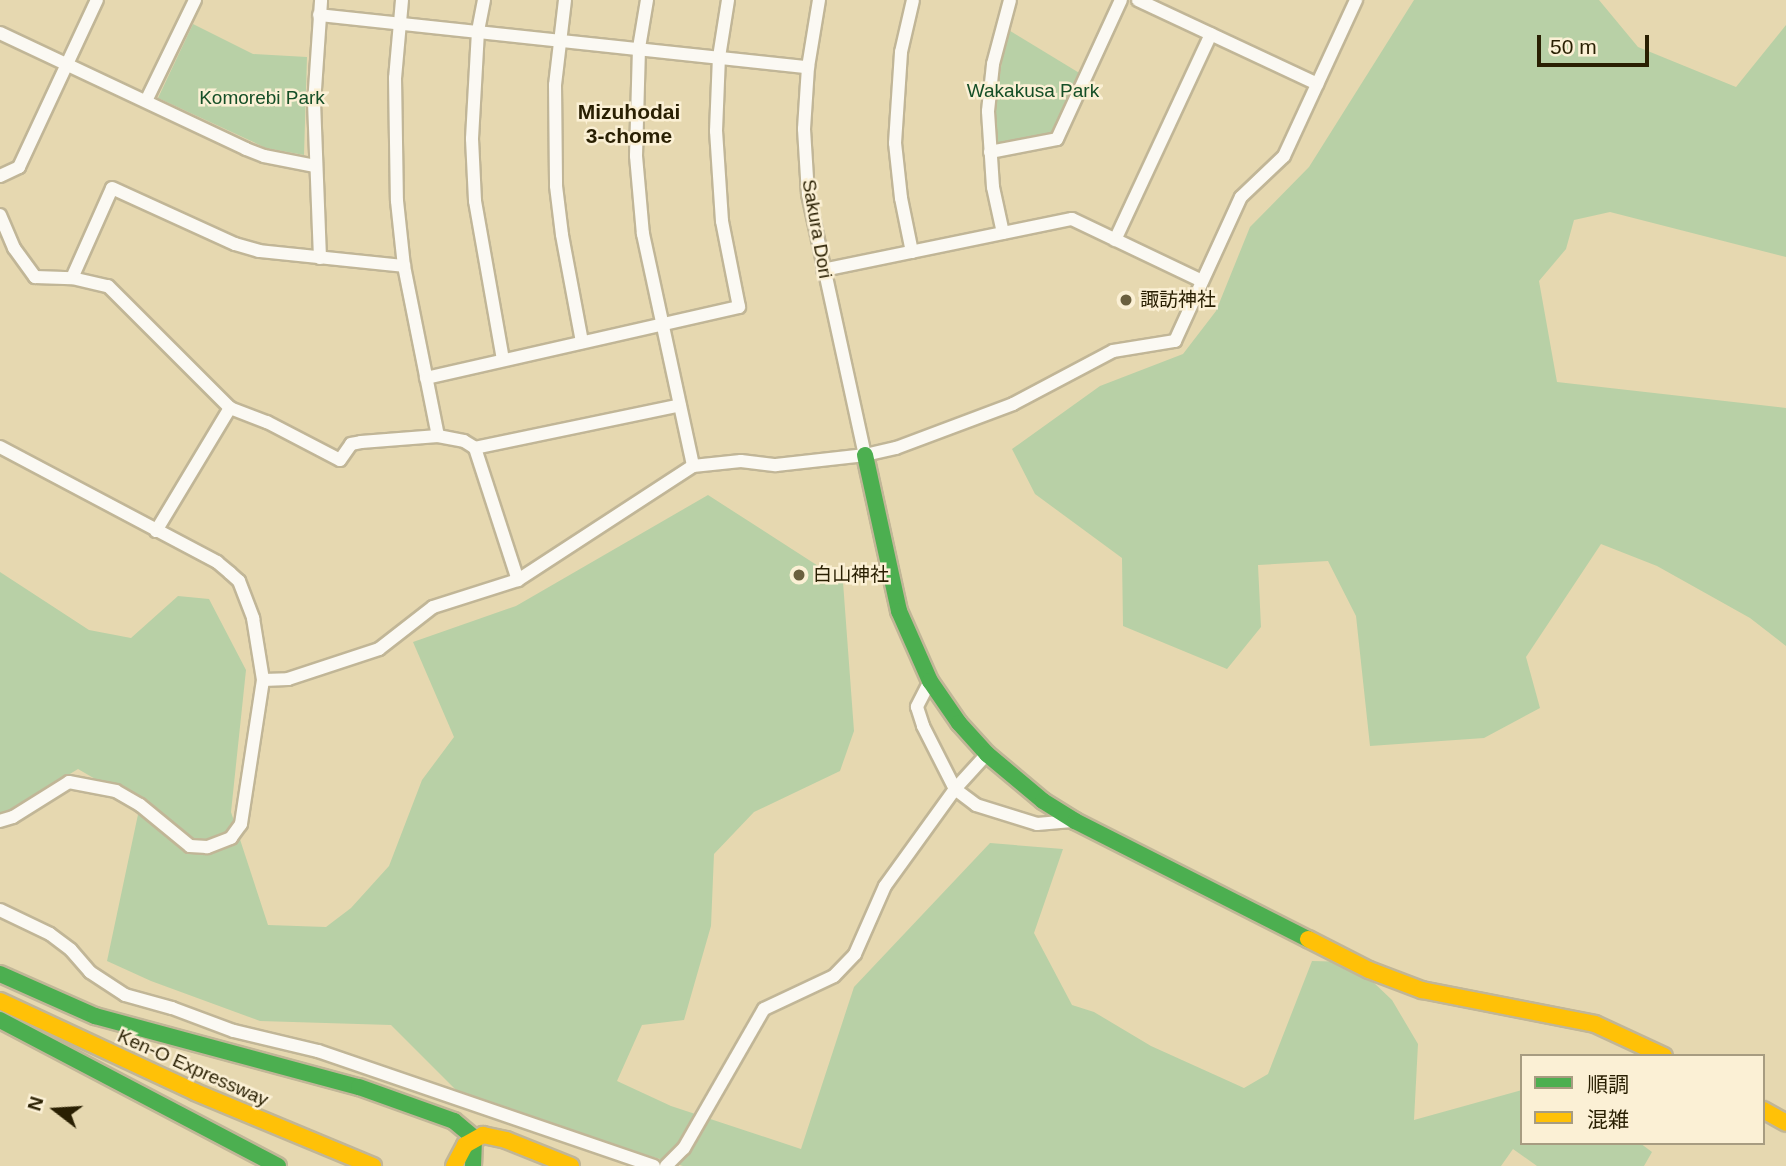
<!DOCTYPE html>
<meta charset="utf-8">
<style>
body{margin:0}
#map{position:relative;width:1786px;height:1166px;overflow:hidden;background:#e6d8b0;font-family:Helvetica,"Noto Sans JP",sans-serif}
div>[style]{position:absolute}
.green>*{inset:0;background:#b8d0a6}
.roads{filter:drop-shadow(2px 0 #c1b697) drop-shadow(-2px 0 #c1b697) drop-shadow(0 2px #c1b697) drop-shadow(0 -2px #c1b697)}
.street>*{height:12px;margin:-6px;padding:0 6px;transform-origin:6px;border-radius:6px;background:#fbf9f3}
.fast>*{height:16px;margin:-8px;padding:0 8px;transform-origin:8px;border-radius:8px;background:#4caf50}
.slow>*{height:16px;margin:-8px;padding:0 8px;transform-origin:8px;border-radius:8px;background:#ffc107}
.dots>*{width:19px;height:19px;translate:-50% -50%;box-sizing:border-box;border:4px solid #fbf0d5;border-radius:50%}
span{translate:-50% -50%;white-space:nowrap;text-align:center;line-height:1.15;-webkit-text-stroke:5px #fbf0d5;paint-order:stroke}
.park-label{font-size:19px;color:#154f27}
.street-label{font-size:19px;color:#291f02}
.poi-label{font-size:19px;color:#291f02}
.left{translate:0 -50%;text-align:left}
.neighbourhood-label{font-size:21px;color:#291f02;font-weight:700}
.legend{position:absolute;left:1520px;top:1054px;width:245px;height:91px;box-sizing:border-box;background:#fbf0d5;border:2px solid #a79c81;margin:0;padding:9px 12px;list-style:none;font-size:21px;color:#291f02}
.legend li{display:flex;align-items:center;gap:14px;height:35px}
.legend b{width:35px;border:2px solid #a79c81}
.north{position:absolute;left:21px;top:1075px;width:70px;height:70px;-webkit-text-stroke:5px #fbf0d5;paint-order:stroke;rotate:287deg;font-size:19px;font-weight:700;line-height:28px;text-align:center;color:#291f02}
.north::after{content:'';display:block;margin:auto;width:24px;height:32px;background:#291f02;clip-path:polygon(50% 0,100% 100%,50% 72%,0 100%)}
.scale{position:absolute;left:1537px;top:35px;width:112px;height:32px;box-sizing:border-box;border:4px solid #291f02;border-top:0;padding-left:9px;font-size:21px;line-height:24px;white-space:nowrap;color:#291f02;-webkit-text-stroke:5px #fbf0d5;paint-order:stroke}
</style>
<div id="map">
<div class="green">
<div style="clip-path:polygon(1414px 0,1599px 0,1638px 47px,1736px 87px,1786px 25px,1786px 257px,1610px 212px,1574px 220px,1566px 249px,1539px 281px,1557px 382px,1786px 408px,1786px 646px,1750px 618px,1657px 566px,1601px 544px,1526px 657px,1540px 708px,1484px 738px,1370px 746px,1356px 616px,1328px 561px,1258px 565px,1261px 627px,1227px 669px,1123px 626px,1122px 558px,1035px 494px,1012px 449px,1100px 386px,1183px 354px,1216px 311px,1250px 227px,1309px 167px)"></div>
<div style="clip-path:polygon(193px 24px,253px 54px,307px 57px,304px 155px,266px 148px,158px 98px)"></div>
<div style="clip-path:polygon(1007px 29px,1081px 74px,1054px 133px,996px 144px,994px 112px)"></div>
<div style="clip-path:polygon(708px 495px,843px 582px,854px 731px,840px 771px,754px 812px,714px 854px,711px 926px,684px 1020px,642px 1025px,617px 1081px,671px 1106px,801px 1149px,854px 987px,990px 843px,1063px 849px,1034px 933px,1072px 1005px,1094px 1012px,1151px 1046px,1244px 1088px,1268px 1074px,1312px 961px,1352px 962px,1392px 1000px,1418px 1044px,1414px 1120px,1522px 1090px,1522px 1143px,1640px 1143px,1652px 1152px,1644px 1166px,1537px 1166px,1513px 1149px,1501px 1166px,683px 1166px,467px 1101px,391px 1025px,260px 1021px,151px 981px,107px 961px,140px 805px,78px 769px,0 817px,0 572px,89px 630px,131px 638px,178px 596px,209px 599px,246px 670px,231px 812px,268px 925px,326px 927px,351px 908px,389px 866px,422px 780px,454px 737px,413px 642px,516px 606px)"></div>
</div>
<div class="roads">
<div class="street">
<div style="left:402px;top:0;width:78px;rotate:95.1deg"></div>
<div style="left:395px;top:78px;width:123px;rotate:89.1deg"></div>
<div style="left:397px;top:201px;width:65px;rotate:83.9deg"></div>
<div style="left:404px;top:266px;width:173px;rotate:78.7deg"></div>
<div style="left:484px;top:0;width:32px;rotate:101deg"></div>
<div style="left:478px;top:31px;width:108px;rotate:93.2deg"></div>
<div style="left:472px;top:139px;width:62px;rotate:87.2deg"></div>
<div style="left:475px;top:201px;width:160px;rotate:80deg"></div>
<div style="left:565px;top:0;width:86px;rotate:96.7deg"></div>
<div style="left:555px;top:85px;width:101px;rotate:89.4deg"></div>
<div style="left:556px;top:186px;width:49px;rotate:83deg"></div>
<div style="left:562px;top:235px;width:109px;rotate:79.4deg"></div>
<div style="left:647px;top:0;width:49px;rotate:99.5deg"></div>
<div style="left:639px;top:48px;width:108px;rotate:91.6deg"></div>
<div style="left:636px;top:156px;width:78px;rotate:84.9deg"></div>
<div style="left:643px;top:234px;width:237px;rotate:77.8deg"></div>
<div style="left:819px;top:0;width:68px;rotate:99.3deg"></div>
<div style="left:808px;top:67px;width:62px;rotate:93.7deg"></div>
<div style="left:804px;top:129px;width:65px;rotate:86.5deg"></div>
<div style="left:808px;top:194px;width:267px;rotate:77.7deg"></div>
<div style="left:1138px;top:0;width:198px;rotate:25.1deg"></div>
<div style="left:319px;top:15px;width:492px;rotate:6.1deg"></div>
<div style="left:0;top:33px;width:272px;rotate:25.2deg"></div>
<div style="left:246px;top:149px;width:19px;rotate:21deg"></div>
<div style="left:264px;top:156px;width:52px;rotate:11.1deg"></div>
<div style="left:146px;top:101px;width:112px;rotate:-64.1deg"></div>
<div style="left:990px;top:152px;width:68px;rotate:-11deg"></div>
<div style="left:1057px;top:139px;width:153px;rotate:-65.3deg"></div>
<div style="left:0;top:176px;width:21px;rotate:-25deg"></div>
<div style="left:19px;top:167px;width:184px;rotate:-65deg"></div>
<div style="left:0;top:215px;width:36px;rotate:67deg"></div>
<div style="left:14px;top:248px;width:36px;rotate:54deg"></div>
<div style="left:35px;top:277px;width:37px;rotate:2deg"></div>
<div style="left:72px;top:278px;width:37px;rotate:13deg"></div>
<div style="left:108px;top:286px;width:173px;rotate:45deg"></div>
<div style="left:230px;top:408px;width:40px;rotate:21deg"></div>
<div style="left:267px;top:422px;width:82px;rotate:27.5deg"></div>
<div style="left:340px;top:460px;width:19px;rotate:-55deg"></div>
<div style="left:351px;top:444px;width:10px;rotate:-11deg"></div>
<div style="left:361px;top:442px;width:77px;rotate:-4.5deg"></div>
<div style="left:438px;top:436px;width:26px;rotate:11deg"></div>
<div style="left:464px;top:441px;width:13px;rotate:32deg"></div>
<div style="left:475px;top:448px;width:139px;rotate:72deg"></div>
<div style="left:1003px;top:233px;width:47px;rotate:-102.3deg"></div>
<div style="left:993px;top:187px;width:76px;rotate:-93.8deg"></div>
<div style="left:988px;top:111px;width:47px;rotate:-83.9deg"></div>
<div style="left:993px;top:64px;width:66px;rotate:-75.1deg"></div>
<div style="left:1115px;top:240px;width:227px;rotate:-65deg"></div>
<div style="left:912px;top:252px;width:55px;rotate:-101.5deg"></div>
<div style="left:901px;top:198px;width:55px;rotate:-96.2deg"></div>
<div style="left:895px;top:143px;width:91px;rotate:-86.2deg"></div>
<div style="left:901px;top:52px;width:53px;rotate:-77deg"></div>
<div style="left:320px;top:258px;width:154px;rotate:-92.2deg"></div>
<div style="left:314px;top:104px;width:104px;rotate:-86.1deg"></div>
<div style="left:823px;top:270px;width:254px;rotate:-11.6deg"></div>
<div style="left:1072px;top:219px;width:144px;rotate:25.5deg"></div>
<div style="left:72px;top:278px;width:98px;rotate:-66deg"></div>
<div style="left:112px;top:188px;width:135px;rotate:24.5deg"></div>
<div style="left:235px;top:244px;width:25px;rotate:16deg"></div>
<div style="left:259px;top:251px;width:146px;rotate:5.9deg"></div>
<div style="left:426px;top:378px;width:321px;rotate:-12.8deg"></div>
<div style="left:739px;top:307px;width:88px;rotate:-101.2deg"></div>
<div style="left:722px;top:221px;width:90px;rotate:-93.8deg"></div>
<div style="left:716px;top:131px;width:74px;rotate:-87.7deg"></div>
<div style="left:719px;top:57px;width:58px;rotate:-81deg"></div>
<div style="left:0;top:447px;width:246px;rotate:27.9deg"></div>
<div style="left:217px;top:562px;width:17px;rotate:40deg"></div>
<div style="left:230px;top:573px;width:12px;rotate:42deg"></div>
<div style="left:239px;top:581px;width:40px;rotate:69deg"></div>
<div style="left:253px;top:618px;width:63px;rotate:80.8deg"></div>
<div style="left:263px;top:680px;width:146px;rotate:98.7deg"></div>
<div style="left:241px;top:824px;width:17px;rotate:126deg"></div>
<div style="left:231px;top:838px;width:26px;rotate:159deg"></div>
<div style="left:207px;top:847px;width:17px;rotate:-177deg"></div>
<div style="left:190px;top:846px;width:65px;rotate:-140.6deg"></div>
<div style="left:140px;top:805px;width:28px;rotate:-150deg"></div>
<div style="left:116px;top:791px;width:48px;rotate:-169.2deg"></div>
<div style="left:69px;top:782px;width:66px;rotate:148deg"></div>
<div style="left:13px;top:817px;width:14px;rotate:163deg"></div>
<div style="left:475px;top:448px;width:209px;rotate:-11.8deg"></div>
<div style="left:156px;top:531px;width:144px;rotate:-59deg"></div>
<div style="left:263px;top:680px;width:25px;rotate:-2deg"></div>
<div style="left:288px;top:679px;width:96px;rotate:-18.2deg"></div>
<div style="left:379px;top:649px;width:68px;rotate:-37.9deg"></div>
<div style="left:433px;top:607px;width:89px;rotate:-17.6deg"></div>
<div style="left:518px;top:580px;width:209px;rotate:-33.1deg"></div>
<div style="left:693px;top:466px;width:48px;rotate:-5.9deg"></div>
<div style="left:741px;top:461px;width:35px;rotate:7deg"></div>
<div style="left:776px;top:465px;width:90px;rotate:-6.4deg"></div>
<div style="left:865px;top:455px;width:32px;rotate:-13deg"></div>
<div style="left:896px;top:448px;width:125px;rotate:-20.6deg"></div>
<div style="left:1013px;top:404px;width:113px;rotate:-27.9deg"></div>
<div style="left:1113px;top:351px;width:63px;rotate:-9.2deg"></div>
<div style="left:1175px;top:341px;width:158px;rotate:-65.4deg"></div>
<div style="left:1241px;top:197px;width:59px;rotate:-43.6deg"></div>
<div style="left:1284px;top:156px;width:172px;rotate:-65.2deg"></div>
<div style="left:930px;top:681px;width:29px;rotate:117deg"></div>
<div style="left:917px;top:707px;width:20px;rotate:72deg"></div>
<div style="left:923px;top:726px;width:71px;rotate:63.1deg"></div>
<div style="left:955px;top:789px;width:26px;rotate:37deg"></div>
<div style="left:976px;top:805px;width:64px;rotate:17.3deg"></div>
<div style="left:1037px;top:824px;width:38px;rotate:-5deg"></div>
<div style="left:0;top:910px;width:55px;rotate:25.6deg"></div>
<div style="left:50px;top:934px;width:26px;rotate:37deg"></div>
<div style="left:71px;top:950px;width:29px;rotate:49deg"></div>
<div style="left:90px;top:972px;width:42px;rotate:33.3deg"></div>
<div style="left:125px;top:995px;width:49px;rotate:15.5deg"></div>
<div style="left:172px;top:1008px;width:66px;rotate:20.4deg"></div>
<div style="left:234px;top:1031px;width:86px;rotate:13.4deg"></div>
<div style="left:318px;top:1051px;width:355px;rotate:18.9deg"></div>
<div style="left:666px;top:1166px;width:25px;rotate:-45deg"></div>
<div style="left:684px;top:1148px;width:160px;rotate:-60.1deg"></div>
<div style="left:764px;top:1009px;width:77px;rotate:-25.2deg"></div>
<div style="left:834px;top:976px;width:30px;rotate:-46deg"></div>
<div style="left:855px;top:954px;width:74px;rotate:-66.2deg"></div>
<div style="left:885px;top:886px;width:120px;rotate:-54.2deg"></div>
<div style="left:955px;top:789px;width:47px;rotate:-47.6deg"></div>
</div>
<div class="fast">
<div style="left:865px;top:455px;width:160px;rotate:77.7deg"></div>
<div style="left:899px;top:611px;width:77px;rotate:66.1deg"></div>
<div style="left:930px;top:681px;width:51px;rotate:55.4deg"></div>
<div style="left:959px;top:723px;width:42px;rotate:47.9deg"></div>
<div style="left:987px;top:754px;width:73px;rotate:40deg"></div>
<div style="left:1043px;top:801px;width:38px;rotate:32deg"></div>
<div style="left:1075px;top:821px;width:261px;rotate:26.9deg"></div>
<div style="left:0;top:974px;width:104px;rotate:23.9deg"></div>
<div style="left:95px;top:1016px;width:273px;rotate:15.1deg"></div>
<div style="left:359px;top:1087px;width:101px;rotate:19.7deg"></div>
<div style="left:454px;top:1121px;width:26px;rotate:40deg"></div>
<div style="left:474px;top:1138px;width:28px;rotate:92deg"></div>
<div style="left:0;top:1020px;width:314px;rotate:27.7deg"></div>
</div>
<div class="slow">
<div style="left:1308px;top:939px;width:68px;rotate:26.9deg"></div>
<div style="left:1369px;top:970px;width:57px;rotate:20.7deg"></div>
<div style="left:1422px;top:990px;width:176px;rotate:11.1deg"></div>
<div style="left:1595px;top:1024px;width:76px;rotate:24.9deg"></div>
<div style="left:0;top:1001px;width:215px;rotate:25deg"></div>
<div style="left:195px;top:1092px;width:193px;rotate:22.6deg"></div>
<div style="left:1763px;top:1110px;width:26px;rotate:29deg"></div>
<div style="left:454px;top:1166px;width:24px;rotate:-62deg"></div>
<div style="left:465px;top:1145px;width:21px;rotate:-29deg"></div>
<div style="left:483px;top:1135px;width:24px;rotate:12deg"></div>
<div style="left:506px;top:1140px;width:70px;rotate:21.8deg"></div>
</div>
</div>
<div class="dots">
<div style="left:1126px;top:300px;background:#6b603f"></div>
<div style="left:799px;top:575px;background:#6b603f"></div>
</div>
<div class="park-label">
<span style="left:1033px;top:91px">Wakakusa Park</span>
<span style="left:262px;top:98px">Komorebi Park</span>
</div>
<div class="street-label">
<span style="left:817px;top:229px;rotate:80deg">Sakura Dori</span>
<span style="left:193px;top:1068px;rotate:24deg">Ken-O Expressway</span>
</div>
<div class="poi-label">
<span class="left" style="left:1140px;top:300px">諏訪神社</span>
<span class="left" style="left:813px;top:575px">白山神社</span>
</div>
<div class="neighbourhood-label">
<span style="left:629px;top:124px">Mizuhodai<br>3-chome</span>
</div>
<ul class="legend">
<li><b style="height:9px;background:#4caf50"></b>順調</li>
<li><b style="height:9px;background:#ffc107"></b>混雑</li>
</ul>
<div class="north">N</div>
<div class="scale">50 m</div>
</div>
